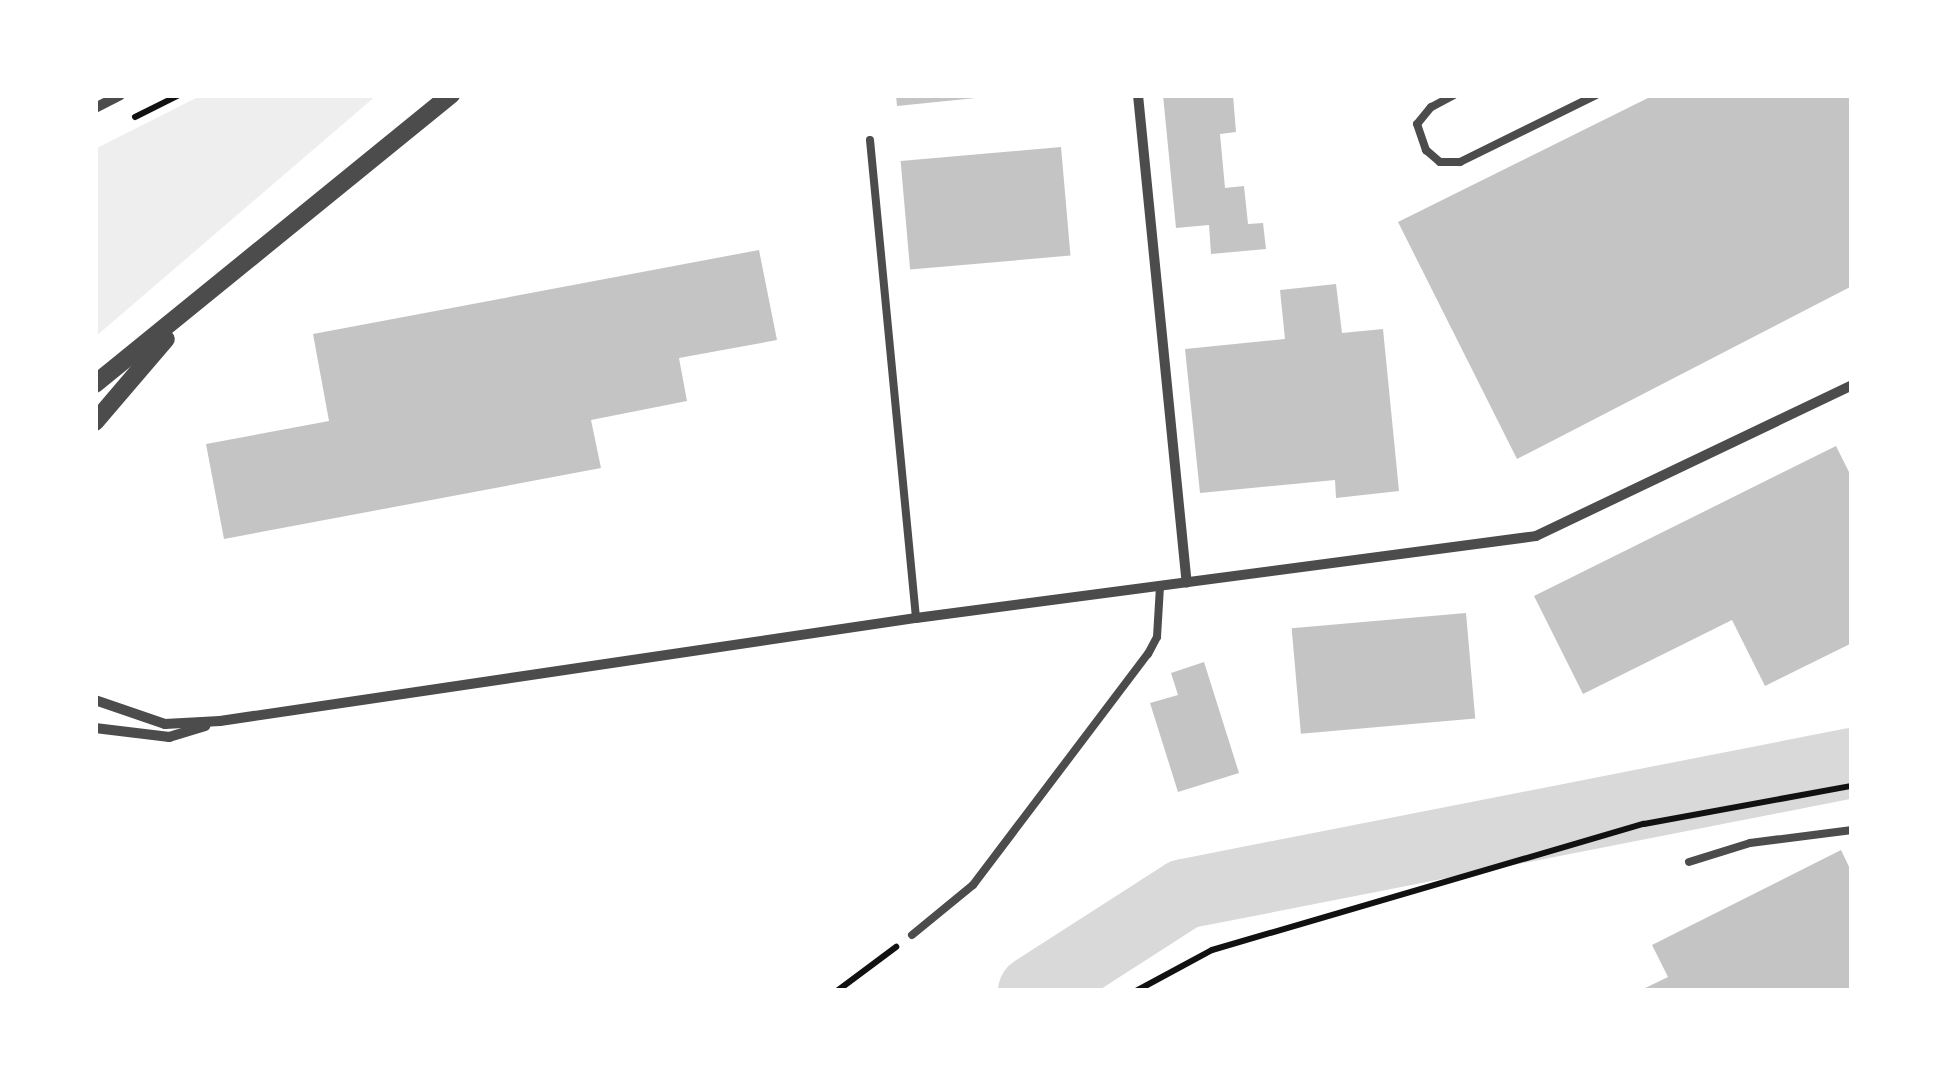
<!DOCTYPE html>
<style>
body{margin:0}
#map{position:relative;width:1947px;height:1086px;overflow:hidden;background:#fff;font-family:Commissioner,sans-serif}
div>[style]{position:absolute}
.green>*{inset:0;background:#eee}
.river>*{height:70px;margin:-35px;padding:0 35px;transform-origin:35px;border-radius:35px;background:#d9d9d9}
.building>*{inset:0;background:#c4c4c4;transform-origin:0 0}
.path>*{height:6px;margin:-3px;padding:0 3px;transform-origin:3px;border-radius:3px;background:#111}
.service>*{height:8px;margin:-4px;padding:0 4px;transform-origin:4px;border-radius:4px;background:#4c4c4c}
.minor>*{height:10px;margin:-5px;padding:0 5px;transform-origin:5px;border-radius:5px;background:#4c4c4c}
.tertiary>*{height:18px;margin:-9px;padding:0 9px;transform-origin:9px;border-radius:9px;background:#4c4c4c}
span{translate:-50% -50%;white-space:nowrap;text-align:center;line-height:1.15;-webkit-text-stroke:8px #fff;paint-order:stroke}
.frame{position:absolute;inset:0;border:98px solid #fff;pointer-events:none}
</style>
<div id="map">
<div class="green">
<div style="clip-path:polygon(202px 95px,377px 95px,95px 337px,95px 149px)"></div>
</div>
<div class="river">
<div style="left:1033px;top:991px;width:179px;rotate:-32.7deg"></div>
<div style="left:1184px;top:894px;width:681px;rotate:-11.1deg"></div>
</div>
<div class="building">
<div style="clip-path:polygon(896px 95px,975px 95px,976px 98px,897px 106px)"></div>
<div style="clip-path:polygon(1163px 95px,1233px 95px,1236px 132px,1220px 134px,1225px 188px,1244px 186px,1248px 224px,1263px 223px,1266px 249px,1211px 254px,1209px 225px,1176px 228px)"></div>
<div style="clip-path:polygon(1654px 95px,1852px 95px,1852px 286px,1517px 459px,1398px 222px)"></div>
<div style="left:1061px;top:147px;width:109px;height:161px;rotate:85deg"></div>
<div style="clip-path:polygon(759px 250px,777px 340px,679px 358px,687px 401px,591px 420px,601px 468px,224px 539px,206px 444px,329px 421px,313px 334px)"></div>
<div style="clip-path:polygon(1336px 284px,1342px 333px,1383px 329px,1399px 491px,1336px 498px,1335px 480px,1200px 493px,1185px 349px,1285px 339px,1280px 290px)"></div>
<div style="clip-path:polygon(1836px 446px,1852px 478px,1852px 643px,1765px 686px,1732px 620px,1583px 694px,1534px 596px)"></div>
<div style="left:1466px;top:613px;width:106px;height:175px;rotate:85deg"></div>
<div style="clip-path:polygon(1204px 662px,1239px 773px,1178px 792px,1150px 703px,1178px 695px,1171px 673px)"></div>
<div style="clip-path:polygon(1841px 850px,1852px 873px,1852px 991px,1639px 991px,1668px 977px,1652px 945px)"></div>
</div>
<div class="path">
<div style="left:135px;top:117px;width:49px;rotate:-26.6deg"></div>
<div style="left:837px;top:991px;width:74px;rotate:-36.7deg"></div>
<div style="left:1136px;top:991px;width:86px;rotate:-28.3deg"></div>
<div style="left:1212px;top:950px;width:450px;rotate:-16.3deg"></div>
<div style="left:1644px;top:824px;width:211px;rotate:-10.4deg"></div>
</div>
<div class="service">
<div style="left:1454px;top:95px;width:26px;rotate:152deg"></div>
<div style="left:1431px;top:107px;width:22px;rotate:129deg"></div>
<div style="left:1417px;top:124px;width:28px;rotate:71deg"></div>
<div style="left:1426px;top:150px;width:18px;rotate:41deg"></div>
<div style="left:1440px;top:162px;width:20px"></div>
<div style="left:1460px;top:162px;width:152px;rotate:-26.2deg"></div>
<div style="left:870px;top:140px;width:480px;rotate:84.5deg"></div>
<div style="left:1689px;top:862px;width:64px;rotate:-17.3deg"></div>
<div style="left:1750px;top:843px;width:103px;rotate:-7.3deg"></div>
<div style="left:912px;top:935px;width:79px;rotate:-39.3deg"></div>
<div style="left:973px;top:885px;width:290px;rotate:-52.9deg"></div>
<div style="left:1148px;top:654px;width:19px;rotate:-62deg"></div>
<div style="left:1157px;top:637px;width:50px;rotate:-86.6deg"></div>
</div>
<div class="minor">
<div style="left:1138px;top:95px;width:490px;rotate:84.3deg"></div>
<div style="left:95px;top:108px;width:28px;rotate:-27deg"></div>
<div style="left:95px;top:700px;width:74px;rotate:18.9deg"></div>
<div style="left:165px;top:724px;width:55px;rotate:-3.1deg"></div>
<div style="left:220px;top:721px;width:704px;rotate:-8.42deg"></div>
<div style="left:916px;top:618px;width:625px;rotate:-7.53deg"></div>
<div style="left:1536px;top:536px;width:350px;rotate:-25.5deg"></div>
<div style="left:95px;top:728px;width:75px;rotate:6.9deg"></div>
<div style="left:169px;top:737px;width:38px;rotate:-17deg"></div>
</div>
<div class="tertiary">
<div style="left:95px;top:384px;width:459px;rotate:-39.1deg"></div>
<div style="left:95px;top:422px;width:109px;rotate:-49.5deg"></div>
</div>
<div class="frame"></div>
</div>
